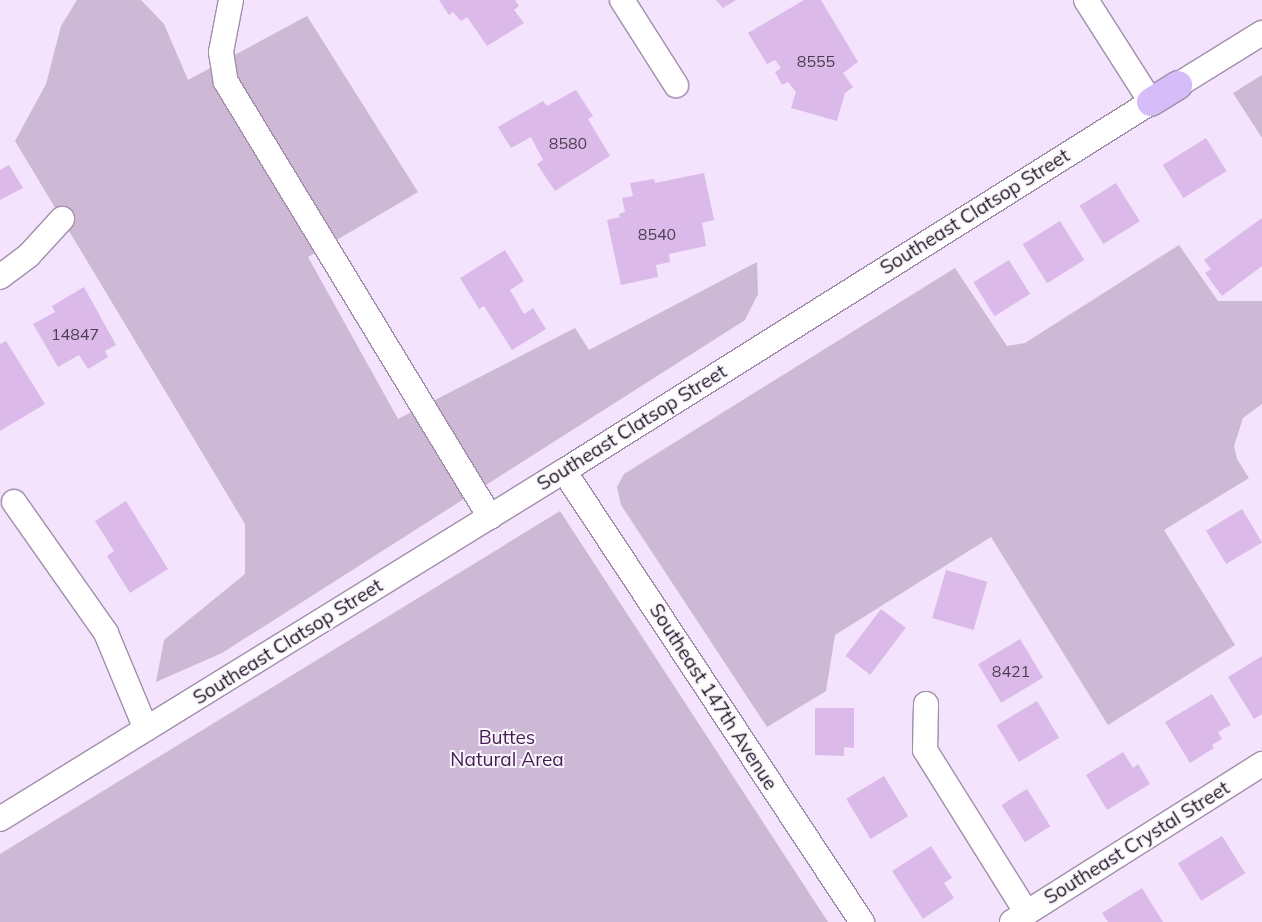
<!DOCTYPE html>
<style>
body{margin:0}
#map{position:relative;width:1262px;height:922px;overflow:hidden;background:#f4e3fc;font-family:Mulish,sans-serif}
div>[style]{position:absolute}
.green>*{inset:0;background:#cdb8d6}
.building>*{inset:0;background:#dbbae9;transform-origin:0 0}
.roads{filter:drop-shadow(1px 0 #a28eab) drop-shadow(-1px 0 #a28eab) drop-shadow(0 1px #a28eab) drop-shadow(0 -1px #a28eab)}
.minor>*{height:24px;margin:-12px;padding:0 12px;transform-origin:12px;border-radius:12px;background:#fff}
.major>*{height:28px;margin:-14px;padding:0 14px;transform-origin:14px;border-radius:14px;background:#d7bcfa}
span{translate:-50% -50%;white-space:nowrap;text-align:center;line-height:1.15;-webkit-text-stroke:4px #faf5fc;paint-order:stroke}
.number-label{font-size:16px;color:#4c3e52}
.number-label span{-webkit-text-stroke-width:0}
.street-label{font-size:19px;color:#1d1520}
.park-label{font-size:19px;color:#451d54}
</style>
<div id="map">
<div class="green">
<div style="clip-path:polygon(77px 0,141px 0,164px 24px,188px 80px,307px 16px,418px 192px,308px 257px,398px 419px,575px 328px,589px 350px,757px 262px,758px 294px,745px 320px,222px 653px,156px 682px,164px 640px,245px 574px,245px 524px,15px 141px,46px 84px,61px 26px)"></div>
<div style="clip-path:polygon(1262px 75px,1262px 138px,1233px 93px)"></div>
<div style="clip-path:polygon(1179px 245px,1218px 301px,1262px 301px,1262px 404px,1243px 418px,1234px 446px,1237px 459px,1249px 478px,1164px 530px,1235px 645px,1108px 725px,991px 537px,835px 635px,826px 691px,767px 727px,621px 505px,617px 487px,624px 474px,955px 268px,1007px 346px,1025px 343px)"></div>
<div style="clip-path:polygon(560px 511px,828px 922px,0 922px,0 854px)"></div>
</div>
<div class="building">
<div style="clip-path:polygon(439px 0,515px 0,519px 6px,514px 10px,524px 23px,487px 46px,467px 17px,461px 21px,453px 12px,449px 15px)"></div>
<div style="clip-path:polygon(716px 0,736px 0,723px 8px)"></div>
<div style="clip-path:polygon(804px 0,821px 0,858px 62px,843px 73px,853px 87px,845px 93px,837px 121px,791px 108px,796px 92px,788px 82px,782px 85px,775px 72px,781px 68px,775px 60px,767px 64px,748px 33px)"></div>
<div style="clip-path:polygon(576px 90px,593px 116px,588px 119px,610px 156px,555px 191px,537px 164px,543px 160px,531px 137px,511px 148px,498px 127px,543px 101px,547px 106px)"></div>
<div style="left:1206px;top:138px;width:39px;height:51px;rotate:58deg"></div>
<div style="clip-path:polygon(9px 165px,23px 188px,0 200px,0 170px)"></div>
<div style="clip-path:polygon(704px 173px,714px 220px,702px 223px,706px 246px,669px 254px,670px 262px,656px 265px,658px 277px,621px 285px,607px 220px,620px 217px,619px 214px,625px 212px,622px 198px,633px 196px,630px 183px,654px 179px,655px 183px)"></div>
<div style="left:1116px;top:183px;width:45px;height:43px;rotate:58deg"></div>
<div style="clip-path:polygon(1262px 218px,1262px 266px,1222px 296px,1205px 273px,1211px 269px,1204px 260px)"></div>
<div style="left:1060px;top:221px;width:46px;height:44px;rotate:58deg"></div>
<div style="clip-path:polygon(505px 250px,524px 281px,510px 290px,524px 314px,533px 308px,546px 329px,512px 350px,484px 306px,479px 309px,460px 278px)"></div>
<div style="left:1009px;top:260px;width:40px;height:42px;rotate:58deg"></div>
<div style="clip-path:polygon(84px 287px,116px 345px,105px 351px,108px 357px,88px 369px,79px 355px,58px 367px,33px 324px,55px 312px,52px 306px)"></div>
<div style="clip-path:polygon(6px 341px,45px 404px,0 431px,0 344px)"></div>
<div style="clip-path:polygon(126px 501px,168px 569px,130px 593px,107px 556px,114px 551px,95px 521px)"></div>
<div style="left:1242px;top:509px;width:39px;height:42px;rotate:59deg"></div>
<div style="left:946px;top:570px;width:43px;height:50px;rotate:16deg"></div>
<div style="left:881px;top:609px;width:31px;height:59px;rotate:37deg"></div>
<div style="left:1020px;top:639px;width:45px;height:49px;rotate:59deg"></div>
<div style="clip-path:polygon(1262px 656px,1262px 714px,1254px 719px,1228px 677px)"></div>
<div style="clip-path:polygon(1212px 694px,1231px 725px,1218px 732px,1222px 739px,1212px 745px,1214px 748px,1190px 763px,1165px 722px)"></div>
<div style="left:1037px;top:701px;width:43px;height:47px;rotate:59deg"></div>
<div style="clip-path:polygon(815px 708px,854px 708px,854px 748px,844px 747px,844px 756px,815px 755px)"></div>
<div style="clip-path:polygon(1123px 752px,1133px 768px,1138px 764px,1150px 784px,1107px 810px,1086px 775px)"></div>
<div style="left:884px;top:776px;width:47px;height:44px;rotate:59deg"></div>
<div style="left:1027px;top:789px;width:44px;height:30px;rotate:58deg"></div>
<div style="left:1222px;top:836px;width:44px;height:52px;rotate:58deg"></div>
<div style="clip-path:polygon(931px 846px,952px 878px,944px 883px,954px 898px,923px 919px,892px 871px)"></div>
<div style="clip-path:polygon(1142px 888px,1163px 922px,1108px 922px,1102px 913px)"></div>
</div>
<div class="roads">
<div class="minor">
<div style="left:231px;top:0;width:53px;rotate:100.9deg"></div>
<div style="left:221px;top:52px;width:30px;rotate:81deg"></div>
<div style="left:226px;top:82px;width:509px;rotate:58.75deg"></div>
<div style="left:622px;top:0;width:101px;rotate:57.6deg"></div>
<div style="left:1178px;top:85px;width:99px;rotate:-31.8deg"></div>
<div style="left:0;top:277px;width:36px;rotate:-37deg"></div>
<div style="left:29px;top:255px;width:49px;rotate:-47.5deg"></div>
<div style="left:564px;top:471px;width:541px;rotate:56.55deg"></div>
<div style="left:14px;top:502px;width:160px;rotate:54.9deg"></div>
<div style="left:106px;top:633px;width:104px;rotate:67.4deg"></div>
<div style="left:926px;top:704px;width:46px;rotate:91.2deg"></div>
<div style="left:925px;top:750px;width:192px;rotate:58deg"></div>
<div style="left:0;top:819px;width:663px;rotate:-31.68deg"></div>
<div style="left:564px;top:471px;width:693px;rotate:-32.15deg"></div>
<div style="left:1151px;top:102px;width:121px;rotate:-122.5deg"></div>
<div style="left:1012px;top:922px;width:296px;rotate:-32.3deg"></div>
</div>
<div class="major">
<div style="left:1151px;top:102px;width:32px;rotate:-32deg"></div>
</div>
</div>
<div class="number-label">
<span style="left:816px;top:61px">8555</span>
<span style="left:568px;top:143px">8580</span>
<span style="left:657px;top:234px">8540</span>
<span style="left:75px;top:334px">14847</span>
<span style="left:1011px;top:671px">8421</span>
</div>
<div class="street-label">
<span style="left:975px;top:212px;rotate:-32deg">Southeast Clatsop Street</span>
<span style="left:632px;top:428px;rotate:-32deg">Southeast Clatsop Street</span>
<span style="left:288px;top:642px;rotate:-32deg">Southeast Clatsop Street</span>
<span style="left:713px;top:697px;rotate:57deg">Southeast 147th Avenue</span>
<span style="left:1137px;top:843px;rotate:-32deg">Southeast Crystal Street</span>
</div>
<div class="park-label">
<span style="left:507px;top:749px">Buttes<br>Natural Area</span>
</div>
</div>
